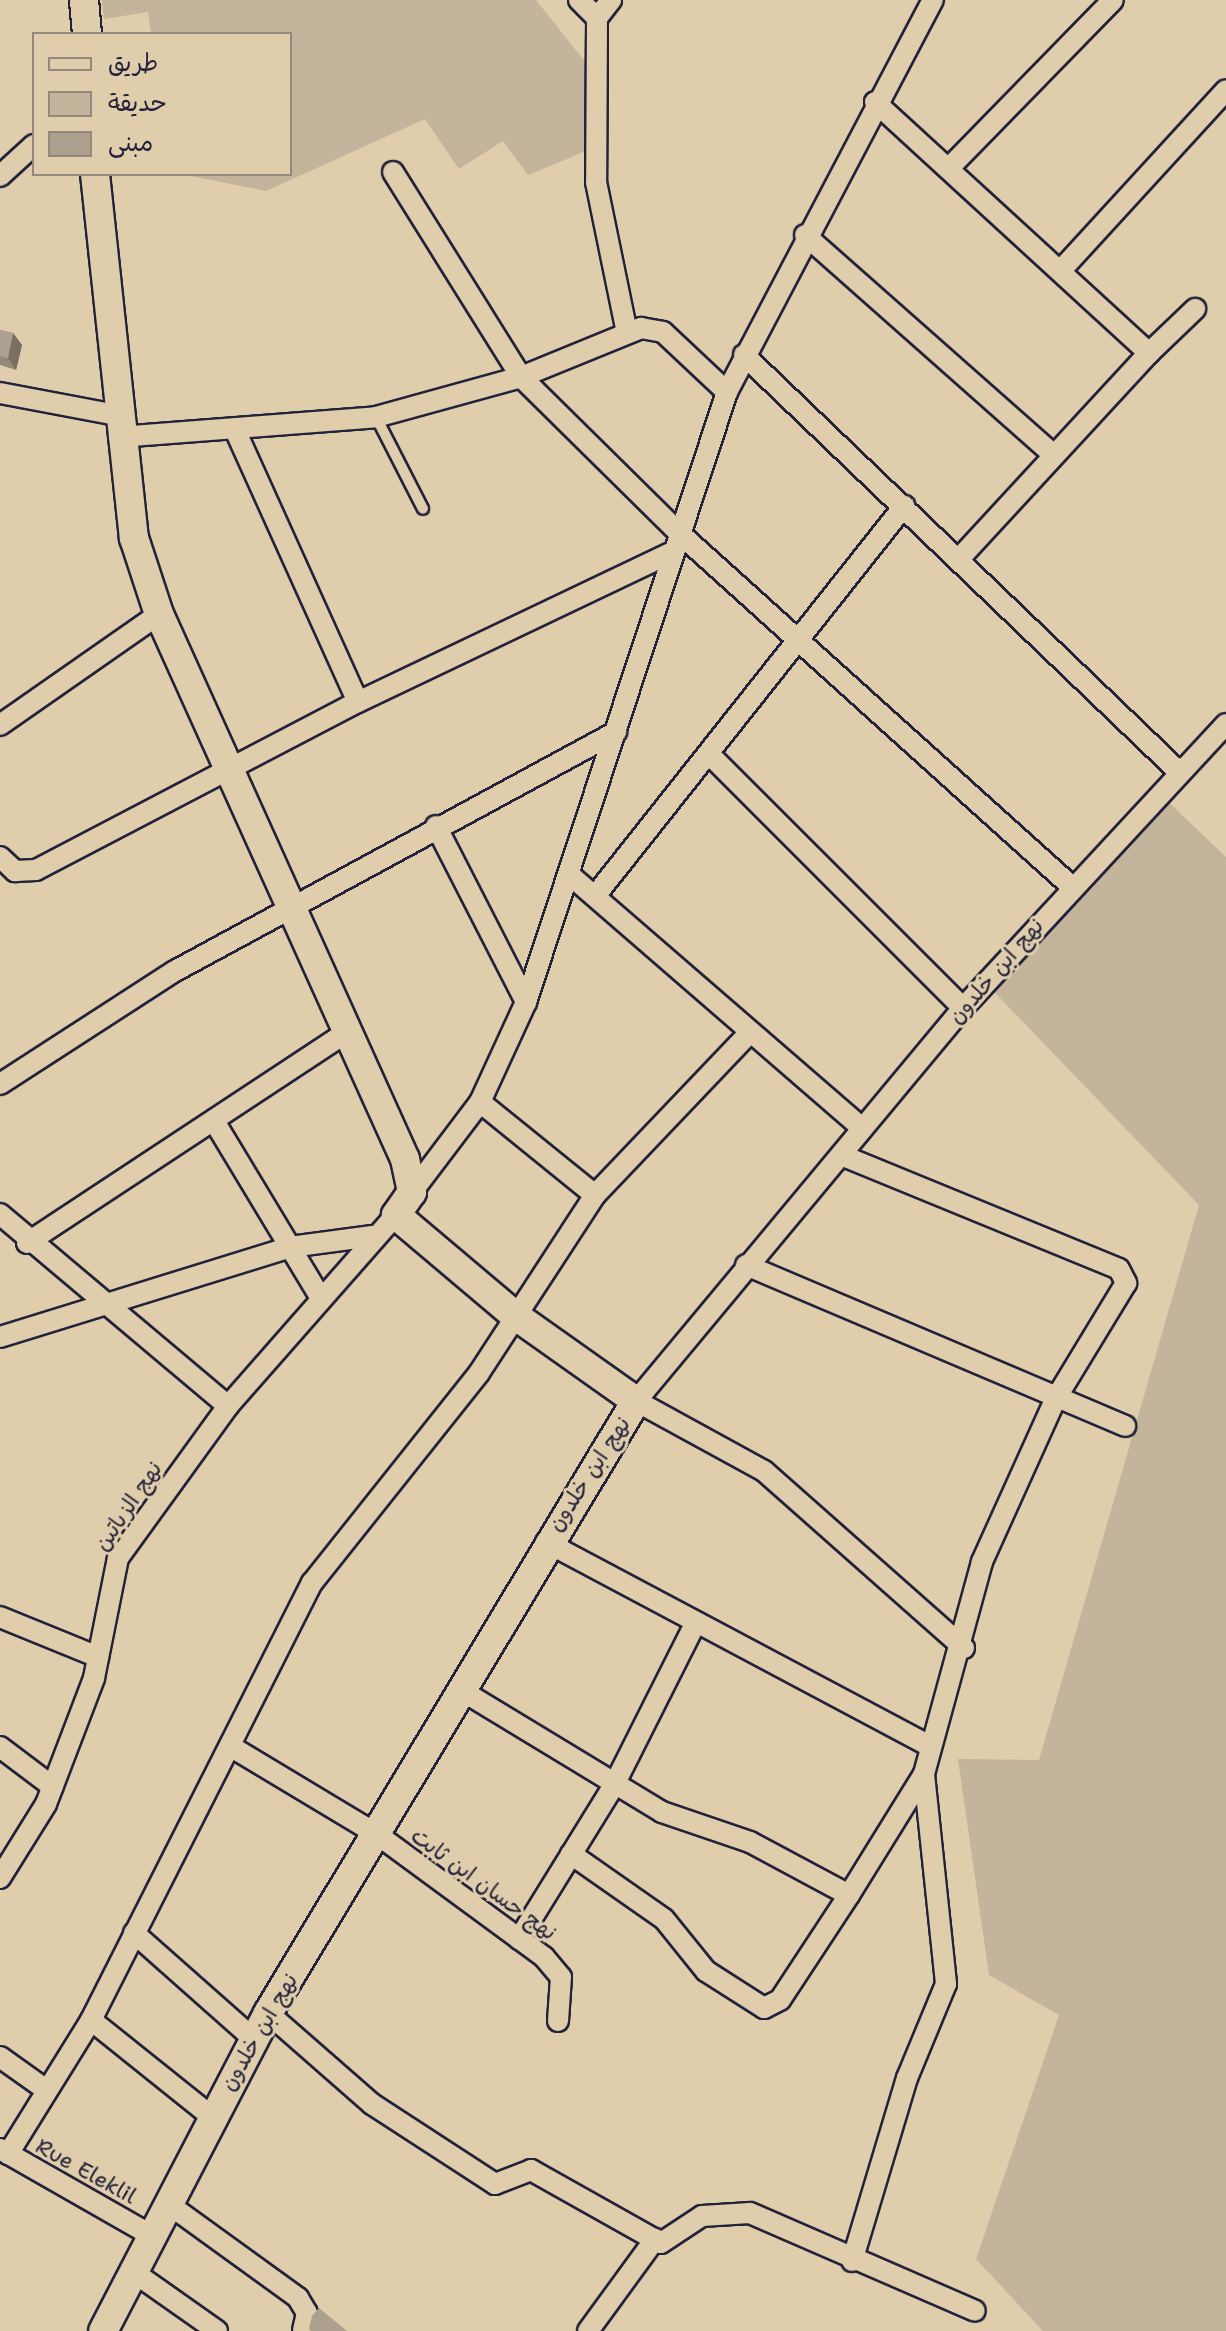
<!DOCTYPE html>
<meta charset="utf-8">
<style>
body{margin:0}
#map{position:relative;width:1226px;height:2331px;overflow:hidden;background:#dfcdab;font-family:"Shantell Sans","Playpen Sans Arabic",sans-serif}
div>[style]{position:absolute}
.green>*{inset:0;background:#c3b49b}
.roads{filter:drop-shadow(2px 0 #22223b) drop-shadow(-2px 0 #22223b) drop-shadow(0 2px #22223b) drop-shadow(0 -2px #22223b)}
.lane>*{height:10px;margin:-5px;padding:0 5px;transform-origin:5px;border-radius:5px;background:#dfcdab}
.street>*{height:20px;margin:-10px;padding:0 10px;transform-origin:10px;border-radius:10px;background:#dfcdab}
.secondary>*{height:28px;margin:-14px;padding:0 14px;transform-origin:14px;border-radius:14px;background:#dfcdab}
.wall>*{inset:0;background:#958a7a}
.shaded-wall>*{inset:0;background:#797063}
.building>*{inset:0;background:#ada08e}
span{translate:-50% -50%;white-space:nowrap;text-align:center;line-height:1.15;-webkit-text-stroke:6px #dfcdab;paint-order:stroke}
.street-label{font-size:22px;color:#22223b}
.legend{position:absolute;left:32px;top:32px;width:260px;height:144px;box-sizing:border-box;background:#dfcdab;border:2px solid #93897e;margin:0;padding:10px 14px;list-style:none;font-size:24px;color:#22223b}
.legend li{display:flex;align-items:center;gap:16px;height:40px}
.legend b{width:40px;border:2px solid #93897e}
</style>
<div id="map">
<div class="green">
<div style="clip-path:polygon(102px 0,536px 0,586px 63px,586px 151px,528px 175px,503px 141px,459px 169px,425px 119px,266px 191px,181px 174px,290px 174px,290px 34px,151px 34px,148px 12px,104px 19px)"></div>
<div style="clip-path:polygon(1161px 795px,1226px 857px,1226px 2331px,1043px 2331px,976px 2259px,1059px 2015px,989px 1975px,958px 1759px,1039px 1760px,1199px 1205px,977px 974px)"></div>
</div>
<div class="roads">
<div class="lane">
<div style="left:376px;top:417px;width:103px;rotate:62.9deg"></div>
</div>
<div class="street">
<div style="left:579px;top:0;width:25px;rotate:45deg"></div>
<div style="left:597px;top:18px;width:164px;rotate:90.3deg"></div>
<div style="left:596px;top:182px;width:154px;rotate:78.4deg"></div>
<div style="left:597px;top:18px;width:23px;rotate:-52deg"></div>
<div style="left:875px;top:102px;width:372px;rotate:42.5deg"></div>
<div style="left:1149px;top:353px;width:280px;rotate:132.7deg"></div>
<div style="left:950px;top:167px;width:233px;rotate:-45.7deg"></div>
<div style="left:393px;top:172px;width:242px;rotate:58deg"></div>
<div style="left:521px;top:377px;width:219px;rotate:44.6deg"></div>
<div style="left:677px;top:531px;width:530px;rotate:42.02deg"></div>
<div style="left:0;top:176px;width:46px;rotate:-42.4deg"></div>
<div style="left:805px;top:235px;width:327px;rotate:41.5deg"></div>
<div style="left:1063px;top:268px;width:241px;rotate:-47.5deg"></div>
<div style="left:1149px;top:353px;width:64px;rotate:-43.7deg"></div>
<div style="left:744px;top:355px;width:600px;rotate:43.78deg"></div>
<div style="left:0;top:393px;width:118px;rotate:10.7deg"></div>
<div style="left:236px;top:432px;width:296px;rotate:65.7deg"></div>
<div style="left:119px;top:437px;width:258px;rotate:-4.4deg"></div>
<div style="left:376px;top:417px;width:150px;rotate:-15.4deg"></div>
<div style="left:521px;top:377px;width:130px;rotate:-22.2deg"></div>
<div style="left:641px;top:328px;width:22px;rotate:10deg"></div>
<div style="left:663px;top:332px;width:88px;rotate:43.2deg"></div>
<div style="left:0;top:725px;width:194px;rotate:-34.9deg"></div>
<div style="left:710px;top:755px;width:358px;rotate:45deg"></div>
<div style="left:436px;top:826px;width:198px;rotate:62.9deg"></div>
<div style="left:0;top:857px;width:21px;rotate:43deg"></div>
<div style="left:15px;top:871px;width:21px;rotate:-3deg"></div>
<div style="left:36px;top:870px;width:363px;rotate:-27.6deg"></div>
<div style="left:358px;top:702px;width:346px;rotate:-25.5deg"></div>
<div style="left:571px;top:876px;width:384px;rotate:40.9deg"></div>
<div style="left:595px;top:896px;width:498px;rotate:-51.6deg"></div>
<div style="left:0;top:1084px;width:208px;rotate:-32.9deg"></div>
<div style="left:175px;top:971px;width:502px;rotate:-28.46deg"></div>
<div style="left:480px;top:1102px;width:148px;rotate:39deg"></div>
<div style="left:214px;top:1121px;width:203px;rotate:58.9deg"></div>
<div style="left:841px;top:1155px;width:300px;rotate:22.3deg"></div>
<div style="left:1119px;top:1269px;width:16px;rotate:63deg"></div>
<div style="left:1126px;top:1283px;width:137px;rotate:121.3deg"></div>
<div style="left:1055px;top:1400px;width:178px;rotate:114.3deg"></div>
<div style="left:982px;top:1562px;width:220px;rotate:105.3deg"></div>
<div style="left:924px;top:1774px;width:211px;rotate:84deg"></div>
<div style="left:946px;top:1984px;width:102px;rotate:112.5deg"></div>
<div style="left:907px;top:2078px;width:191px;rotate:106.7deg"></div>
<div style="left:412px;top:1192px;width:113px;rotate:-52.9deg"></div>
<div style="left:480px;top:1102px;width:110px;rotate:-65.3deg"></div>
<div style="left:526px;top:1002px;width:642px;rotate:-71.76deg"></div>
<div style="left:727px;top:392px;width:443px;rotate:-62.3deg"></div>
<div style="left:0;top:1214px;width:298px;rotate:40.1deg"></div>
<div style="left:27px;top:1243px;width:383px;rotate:-33.4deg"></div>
<div style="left:746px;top:1265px;width:412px;rotate:23deg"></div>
<div style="left:0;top:1337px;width:304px;rotate:-17.2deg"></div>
<div style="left:290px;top:1247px;width:83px;rotate:-7.6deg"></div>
<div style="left:546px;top:1542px;width:436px;rotate:28deg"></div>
<div style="left:0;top:1617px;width:106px;rotate:22.2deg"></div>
<div style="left:964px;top:1648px;width:267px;rotate:-138.5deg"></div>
<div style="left:764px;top:1471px;width:146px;rotate:-151.3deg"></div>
<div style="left:636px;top:1401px;width:511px;rotate:-50.24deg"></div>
<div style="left:963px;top:1008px;width:387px;rotate:-47.2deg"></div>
<div style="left:459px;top:1689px;width:237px;rotate:31.2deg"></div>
<div style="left:662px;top:1812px;width:93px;rotate:18.8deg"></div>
<div style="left:750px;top:1842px;width:112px;rotate:28.2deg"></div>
<div style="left:849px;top:1895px;width:142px;rotate:-58.2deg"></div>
<div style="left:230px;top:1746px;width:173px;rotate:31deg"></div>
<div style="left:378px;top:1835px;width:206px;rotate:36.3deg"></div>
<div style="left:544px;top:1957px;width:26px;rotate:50deg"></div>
<div style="left:561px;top:1977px;width:44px;rotate:93.9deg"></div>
<div style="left:0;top:1747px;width:66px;rotate:37deg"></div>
<div style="left:571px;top:1854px;width:113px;rotate:35deg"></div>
<div style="left:664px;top:1919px;width:67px;rotate:51.1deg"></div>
<div style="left:706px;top:1971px;width:69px;rotate:32.5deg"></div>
<div style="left:764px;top:2008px;width:18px;rotate:-27deg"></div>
<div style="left:780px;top:2000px;width:126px;rotate:-56.7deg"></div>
<div style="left:0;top:1878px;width:87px;rotate:-58.1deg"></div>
<div style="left:46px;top:1804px;width:135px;rotate:-69.1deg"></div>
<div style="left:94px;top:1678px;width:122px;rotate:-78.7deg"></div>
<div style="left:118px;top:1558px;width:188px;rotate:-54.1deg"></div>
<div style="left:228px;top:1406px;width:254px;rotate:-48.7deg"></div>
<div style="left:134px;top:1933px;width:160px;rotate:41.5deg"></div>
<div style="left:519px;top:1939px;width:181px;rotate:-58.3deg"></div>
<div style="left:614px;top:1785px;width:182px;rotate:-63.3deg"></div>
<div style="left:268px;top:2013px;width:138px;rotate:41.2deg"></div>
<div style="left:372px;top:2104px;width:147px;rotate:33deg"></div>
<div style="left:495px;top:2184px;width:39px;rotate:-21deg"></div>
<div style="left:531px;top:2170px;width:149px;rotate:29.3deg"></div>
<div style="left:661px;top:2243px;width:49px;rotate:-33.4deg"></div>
<div style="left:702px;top:2216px;width:48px;rotate:-3.6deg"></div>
<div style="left:750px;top:2213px;width:245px;rotate:23.5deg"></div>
<div style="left:91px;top:2020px;width:155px;rotate:38.7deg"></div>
<div style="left:0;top:2057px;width:55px;rotate:35.4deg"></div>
<div style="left:0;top:2149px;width:172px;rotate:29.7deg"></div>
<div style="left:8px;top:2154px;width:158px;rotate:-58.2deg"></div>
<div style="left:91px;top:2020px;width:490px;rotate:-63.2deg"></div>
<div style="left:312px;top:1583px;width:268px;rotate:-51.5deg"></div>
<div style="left:479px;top:1373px;width:212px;rotate:-56.9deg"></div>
<div style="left:595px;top:1195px;width:225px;rotate:-46.4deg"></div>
<div style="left:167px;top:2203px;width:162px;rotate:35.9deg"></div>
<div style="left:298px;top:2298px;width:17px;rotate:59deg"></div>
<div style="left:307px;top:2313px;width:18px;rotate:103deg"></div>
<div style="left:132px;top:2271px;width:104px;rotate:35.2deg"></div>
<div style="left:588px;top:2331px;width:114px;rotate:-53.9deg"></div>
</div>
<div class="secondary">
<div style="left:84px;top:0;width:34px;rotate:85deg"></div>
<div style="left:95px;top:174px;width:366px;rotate:83.9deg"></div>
<div style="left:134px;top:538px;width:80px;rotate:71.8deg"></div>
<div style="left:159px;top:614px;width:598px;rotate:65.71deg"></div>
<div style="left:405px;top:1159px;width:34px;rotate:78deg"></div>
<div style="left:412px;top:1192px;width:28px;rotate:125deg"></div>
<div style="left:396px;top:1215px;width:153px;rotate:40.2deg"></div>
<div style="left:513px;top:1314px;width:151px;rotate:35.3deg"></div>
<div style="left:636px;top:1401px;width:714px;rotate:121.02deg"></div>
<div style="left:268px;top:2013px;width:358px;rotate:117.4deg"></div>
</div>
</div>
<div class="wall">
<div style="clip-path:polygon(0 330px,13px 333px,22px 345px,16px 370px,0 365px)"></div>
</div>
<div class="shaded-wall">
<div style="clip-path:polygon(13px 333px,22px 345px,16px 370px,8px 358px)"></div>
</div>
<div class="building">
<div style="clip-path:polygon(0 330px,13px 333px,8px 358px,0 356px)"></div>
<div style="clip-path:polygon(319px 2308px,347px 2331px,311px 2331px,309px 2329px,312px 2316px)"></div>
</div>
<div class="street-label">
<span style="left:996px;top:971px;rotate:-49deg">نهج ابن خلدون</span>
<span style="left:589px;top:1474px;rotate:-57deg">نهج ابن خلدون</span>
<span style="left:128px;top:1506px;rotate:-56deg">نهج الزياتين</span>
<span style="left:484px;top:1884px;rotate:36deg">نهج حسان ابن ثابت</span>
<span style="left:259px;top:2032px;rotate:-60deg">نهج ابن خلدون</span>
<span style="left:86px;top:2171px;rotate:29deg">Rue Eleklil</span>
</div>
<ul class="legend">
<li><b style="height:10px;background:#dfcdab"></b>طريق</li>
<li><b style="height:22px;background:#c3b49b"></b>حديقة</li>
<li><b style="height:22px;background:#ada08e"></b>مبنى</li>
</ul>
</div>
